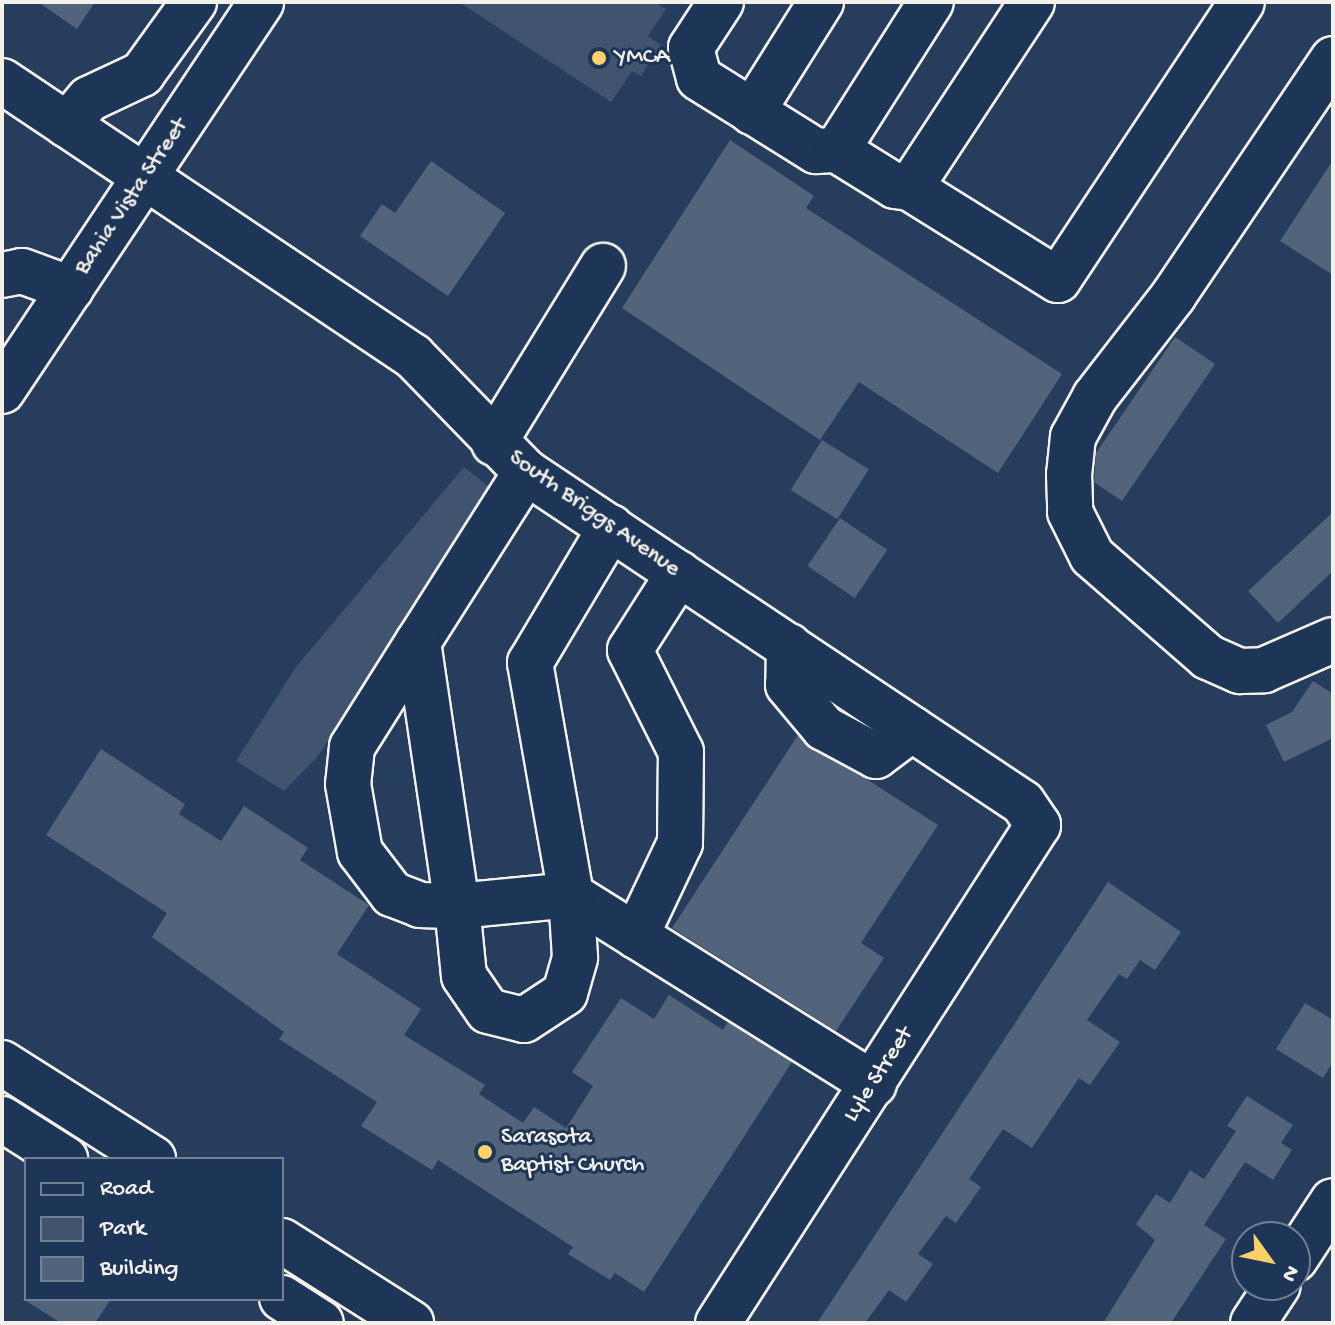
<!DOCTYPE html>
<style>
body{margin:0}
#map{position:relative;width:1335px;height:1325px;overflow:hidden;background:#263d5d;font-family:"Gochi Hand",sans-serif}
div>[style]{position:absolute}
.green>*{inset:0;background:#40546f}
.building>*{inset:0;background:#52647b;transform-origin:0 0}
.roads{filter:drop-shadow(2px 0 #f4f1e8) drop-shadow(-2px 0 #f4f1e8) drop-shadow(0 2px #f4f1e8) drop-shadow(0 -2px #f4f1e8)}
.minor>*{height:44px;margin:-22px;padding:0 22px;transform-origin:22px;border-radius:22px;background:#1d3557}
.major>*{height:44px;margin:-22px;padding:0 22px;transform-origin:22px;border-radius:22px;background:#1d3557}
.dots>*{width:22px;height:22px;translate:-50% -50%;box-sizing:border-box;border:4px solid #1d3557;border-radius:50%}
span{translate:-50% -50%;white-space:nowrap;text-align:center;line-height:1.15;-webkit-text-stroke:6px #1d3557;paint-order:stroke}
.poi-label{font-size:24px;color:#f4f1e8}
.left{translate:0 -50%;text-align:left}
.street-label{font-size:24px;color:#f4f1e8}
.frame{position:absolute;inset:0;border:4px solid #f4f1e8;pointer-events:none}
.legend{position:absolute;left:24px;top:1157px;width:260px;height:144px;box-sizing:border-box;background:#1d3557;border:2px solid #738091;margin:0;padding:10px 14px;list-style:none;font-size:24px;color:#f4f1e8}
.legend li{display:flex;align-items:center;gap:16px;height:40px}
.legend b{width:40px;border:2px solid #738091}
.north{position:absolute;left:1231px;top:1221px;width:80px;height:80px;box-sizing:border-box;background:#1d3557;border:2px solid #738091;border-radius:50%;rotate:123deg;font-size:22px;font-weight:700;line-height:32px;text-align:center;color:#f4f1e8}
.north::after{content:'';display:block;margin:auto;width:28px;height:36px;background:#ffd166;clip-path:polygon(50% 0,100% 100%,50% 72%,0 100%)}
</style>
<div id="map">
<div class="green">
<div style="clip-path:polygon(459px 2px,654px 2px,666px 9px,648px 36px,661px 45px,641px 76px,632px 71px,611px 102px)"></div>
<div style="clip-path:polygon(464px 467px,501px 496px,397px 631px,318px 756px,284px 791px,236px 761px,296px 667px)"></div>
</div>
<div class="building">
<div style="clip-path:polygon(38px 2px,95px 2px,77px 29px)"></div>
<div style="clip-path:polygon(730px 140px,814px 196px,806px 208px,1062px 374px,998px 473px,859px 382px,820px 440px,622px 308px)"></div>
<div style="clip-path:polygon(1333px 160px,1333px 275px,1280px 241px)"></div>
<div style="clip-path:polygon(431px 161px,505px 213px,448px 296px,360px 236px,382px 204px,395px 213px)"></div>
<div style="clip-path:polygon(1175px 337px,1215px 364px,1122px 501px,1094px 482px,1096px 453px)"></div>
<div style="left:822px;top:440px;width:55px;height:59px;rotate:32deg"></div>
<div style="clip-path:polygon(1333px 512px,1333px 571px,1278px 623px,1248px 591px)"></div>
<div style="left:840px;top:518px;width:57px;height:58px;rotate:34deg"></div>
<div style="clip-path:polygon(1313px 681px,1333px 694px,1333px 738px,1284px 762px,1266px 725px,1292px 712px)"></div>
<div style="clip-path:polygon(798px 735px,938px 825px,861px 943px,884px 958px,836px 1031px,672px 928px)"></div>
<div style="clip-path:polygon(101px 749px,185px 804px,179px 814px,221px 841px,244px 806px,308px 848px,300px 860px,369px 905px,337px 954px,421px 1009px,404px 1035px,485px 1085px,479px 1094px,523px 1123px,534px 1107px,566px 1128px,593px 1086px,572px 1072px,621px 998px,654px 1019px,669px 995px,723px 1030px,728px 1022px,792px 1062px,644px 1292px,615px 1273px,610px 1280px,568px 1254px,573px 1247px,438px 1160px,432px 1170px,361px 1126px,377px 1102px,279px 1039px,284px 1032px,152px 937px,167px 913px,46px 835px)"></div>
<div style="clip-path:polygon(1108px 882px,1181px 932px,1155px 970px,1140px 960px,1127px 979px,1119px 974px,1087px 1020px,1120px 1042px,1090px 1085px,1079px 1078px,1032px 1148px,1003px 1129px,969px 1179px,981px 1187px,956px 1223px,946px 1216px,918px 1254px,933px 1264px,906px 1302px,889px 1290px,865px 1323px,817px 1323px)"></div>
<div style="clip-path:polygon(1305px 1003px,1333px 1020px,1333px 1062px,1323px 1078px,1276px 1049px)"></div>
<div style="clip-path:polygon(1247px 1096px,1293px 1125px,1281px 1143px,1292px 1150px,1273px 1180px,1245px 1162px,1204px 1225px,1226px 1239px,1171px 1323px,1103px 1323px,1155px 1240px,1136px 1224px,1156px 1194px,1170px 1203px,1190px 1170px,1204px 1179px,1236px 1131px,1227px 1126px)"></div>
<div style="clip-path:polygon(23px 1299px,111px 1299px,95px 1323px,61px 1323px)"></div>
</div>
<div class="roads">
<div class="minor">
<div style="left:721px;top:2px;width:55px;rotate:123.1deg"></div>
<div style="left:691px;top:48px;width:31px;rotate:75deg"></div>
<div style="left:699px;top:78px;width:138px;rotate:32deg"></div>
<div style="left:816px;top:151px;width:21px;rotate:-3deg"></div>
<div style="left:837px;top:150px;width:68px;rotate:31.8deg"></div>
<div style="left:895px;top:186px;width:15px;rotate:8deg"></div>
<div style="left:910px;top:188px;width:174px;rotate:31.9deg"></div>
<div style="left:1058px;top:280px;width:333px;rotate:-56.5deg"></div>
<div style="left:1333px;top:59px;width:285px;rotate:124deg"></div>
<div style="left:1174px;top:295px;width:129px;rotate:127.8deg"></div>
<div style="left:1095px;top:397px;width:46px;rotate:118.8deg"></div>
<div style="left:1073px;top:437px;width:37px;rotate:96deg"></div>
<div style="left:1069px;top:474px;width:38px;rotate:88deg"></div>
<div style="left:1070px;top:512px;width:49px;rotate:63.4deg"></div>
<div style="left:1092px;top:556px;width:154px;rotate:41deg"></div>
<div style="left:1208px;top:657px;width:35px;rotate:24deg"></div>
<div style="left:1240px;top:671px;width:24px;rotate:-2deg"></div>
<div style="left:1264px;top:670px;width:75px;rotate:-23.5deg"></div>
<div style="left:2px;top:81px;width:495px;rotate:33.8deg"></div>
<div style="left:413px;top:356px;width:162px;rotate:45.8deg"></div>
<div style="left:526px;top:472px;width:597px;rotate:33.66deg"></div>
<div style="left:1023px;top:803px;width:27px;rotate:56deg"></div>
<div style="left:1038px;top:825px;width:592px;rotate:122.72deg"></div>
<div style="left:752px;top:112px;width:130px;rotate:-57.9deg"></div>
<div style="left:67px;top:125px;width:34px;rotate:-50deg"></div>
<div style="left:89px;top:99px;width:59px;rotate:-25.3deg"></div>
<div style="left:142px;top:74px;width:89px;rotate:-54.2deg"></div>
<div style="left:837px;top:150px;width:175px;rotate:-57.6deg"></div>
<div style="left:910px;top:188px;width:222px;rotate:-56.7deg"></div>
<div style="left:2px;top:275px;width:20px;rotate:-11deg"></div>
<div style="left:22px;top:271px;width:52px;rotate:20.2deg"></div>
<div style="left:2px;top:391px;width:467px;rotate:-56.3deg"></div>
<div style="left:494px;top:443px;width:208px;rotate:-58.4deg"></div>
<div style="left:526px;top:472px;width:201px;rotate:122.4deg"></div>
<div style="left:418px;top:642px;width:267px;rotate:81.6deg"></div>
<div style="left:457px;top:906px;width:115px;rotate:-5.5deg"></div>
<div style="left:571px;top:895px;width:357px;rotate:32deg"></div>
<div style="left:418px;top:642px;width:124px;rotate:122.2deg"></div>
<div style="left:352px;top:747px;width:37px;rotate:96deg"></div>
<div style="left:348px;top:784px;width:69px;rotate:80deg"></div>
<div style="left:360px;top:852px;width:53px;rotate:52.7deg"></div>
<div style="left:392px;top:894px;width:30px;rotate:21deg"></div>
<div style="left:420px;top:905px;width:37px;rotate:2deg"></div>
<div style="left:457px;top:906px;width:70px;rotate:84.3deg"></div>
<div style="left:464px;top:976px;width:42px;rotate:55.6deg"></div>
<div style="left:488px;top:1011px;width:37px;rotate:14deg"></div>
<div style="left:524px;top:1020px;width:49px;rotate:-33.4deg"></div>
<div style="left:565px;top:993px;width:37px;rotate:-74deg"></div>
<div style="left:575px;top:957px;width:62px;rotate:-93.7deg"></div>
<div style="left:571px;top:895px;width:236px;rotate:-100deg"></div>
<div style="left:530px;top:663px;width:158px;rotate:-59.2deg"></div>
<div style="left:789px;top:646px;width:39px;rotate:91deg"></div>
<div style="left:788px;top:685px;width:56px;rotate:50.1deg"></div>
<div style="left:824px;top:728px;width:59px;rotate:28.3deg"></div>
<div style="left:876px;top:756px;width:45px;rotate:-36.9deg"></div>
<div style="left:636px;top:936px;width:103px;rotate:-64.7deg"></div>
<div style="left:680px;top:843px;width:91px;rotate:-89.4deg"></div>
<div style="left:681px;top:752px;width:114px;rotate:-116.6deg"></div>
<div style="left:630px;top:650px;width:91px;rotate:-57.5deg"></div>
<div style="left:1295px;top:1259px;width:69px;rotate:-56.8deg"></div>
<div style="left:1253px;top:1323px;width:45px;rotate:-56.7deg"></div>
</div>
<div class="major">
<div style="left:2px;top:1063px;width:179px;rotate:32.4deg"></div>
<div style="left:2px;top:1119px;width:75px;rotate:32.4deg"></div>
<div style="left:282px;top:1241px;width:153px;rotate:32.4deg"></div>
<div style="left:282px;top:1298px;width:46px;rotate:32.7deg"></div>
</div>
</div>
<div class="dots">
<div style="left:599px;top:58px;background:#ffd166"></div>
<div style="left:485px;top:1152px;background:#ffd166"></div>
</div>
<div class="poi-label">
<span class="left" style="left:615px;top:58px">YMCA</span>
<span class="left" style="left:501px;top:1152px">Sarasota<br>Baptist Church</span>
</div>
<div class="street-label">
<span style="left:132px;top:197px;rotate:-56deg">Bahia Vista Street</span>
<span style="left:594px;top:514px;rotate:35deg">South Briggs Avenue</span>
<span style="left:879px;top:1075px;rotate:-57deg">Lyle Street</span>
</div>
<div class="frame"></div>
<ul class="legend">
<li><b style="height:10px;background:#1d3557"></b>Road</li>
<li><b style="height:22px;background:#40546f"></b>Park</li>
<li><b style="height:22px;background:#52647b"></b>Building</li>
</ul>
<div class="north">N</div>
</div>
